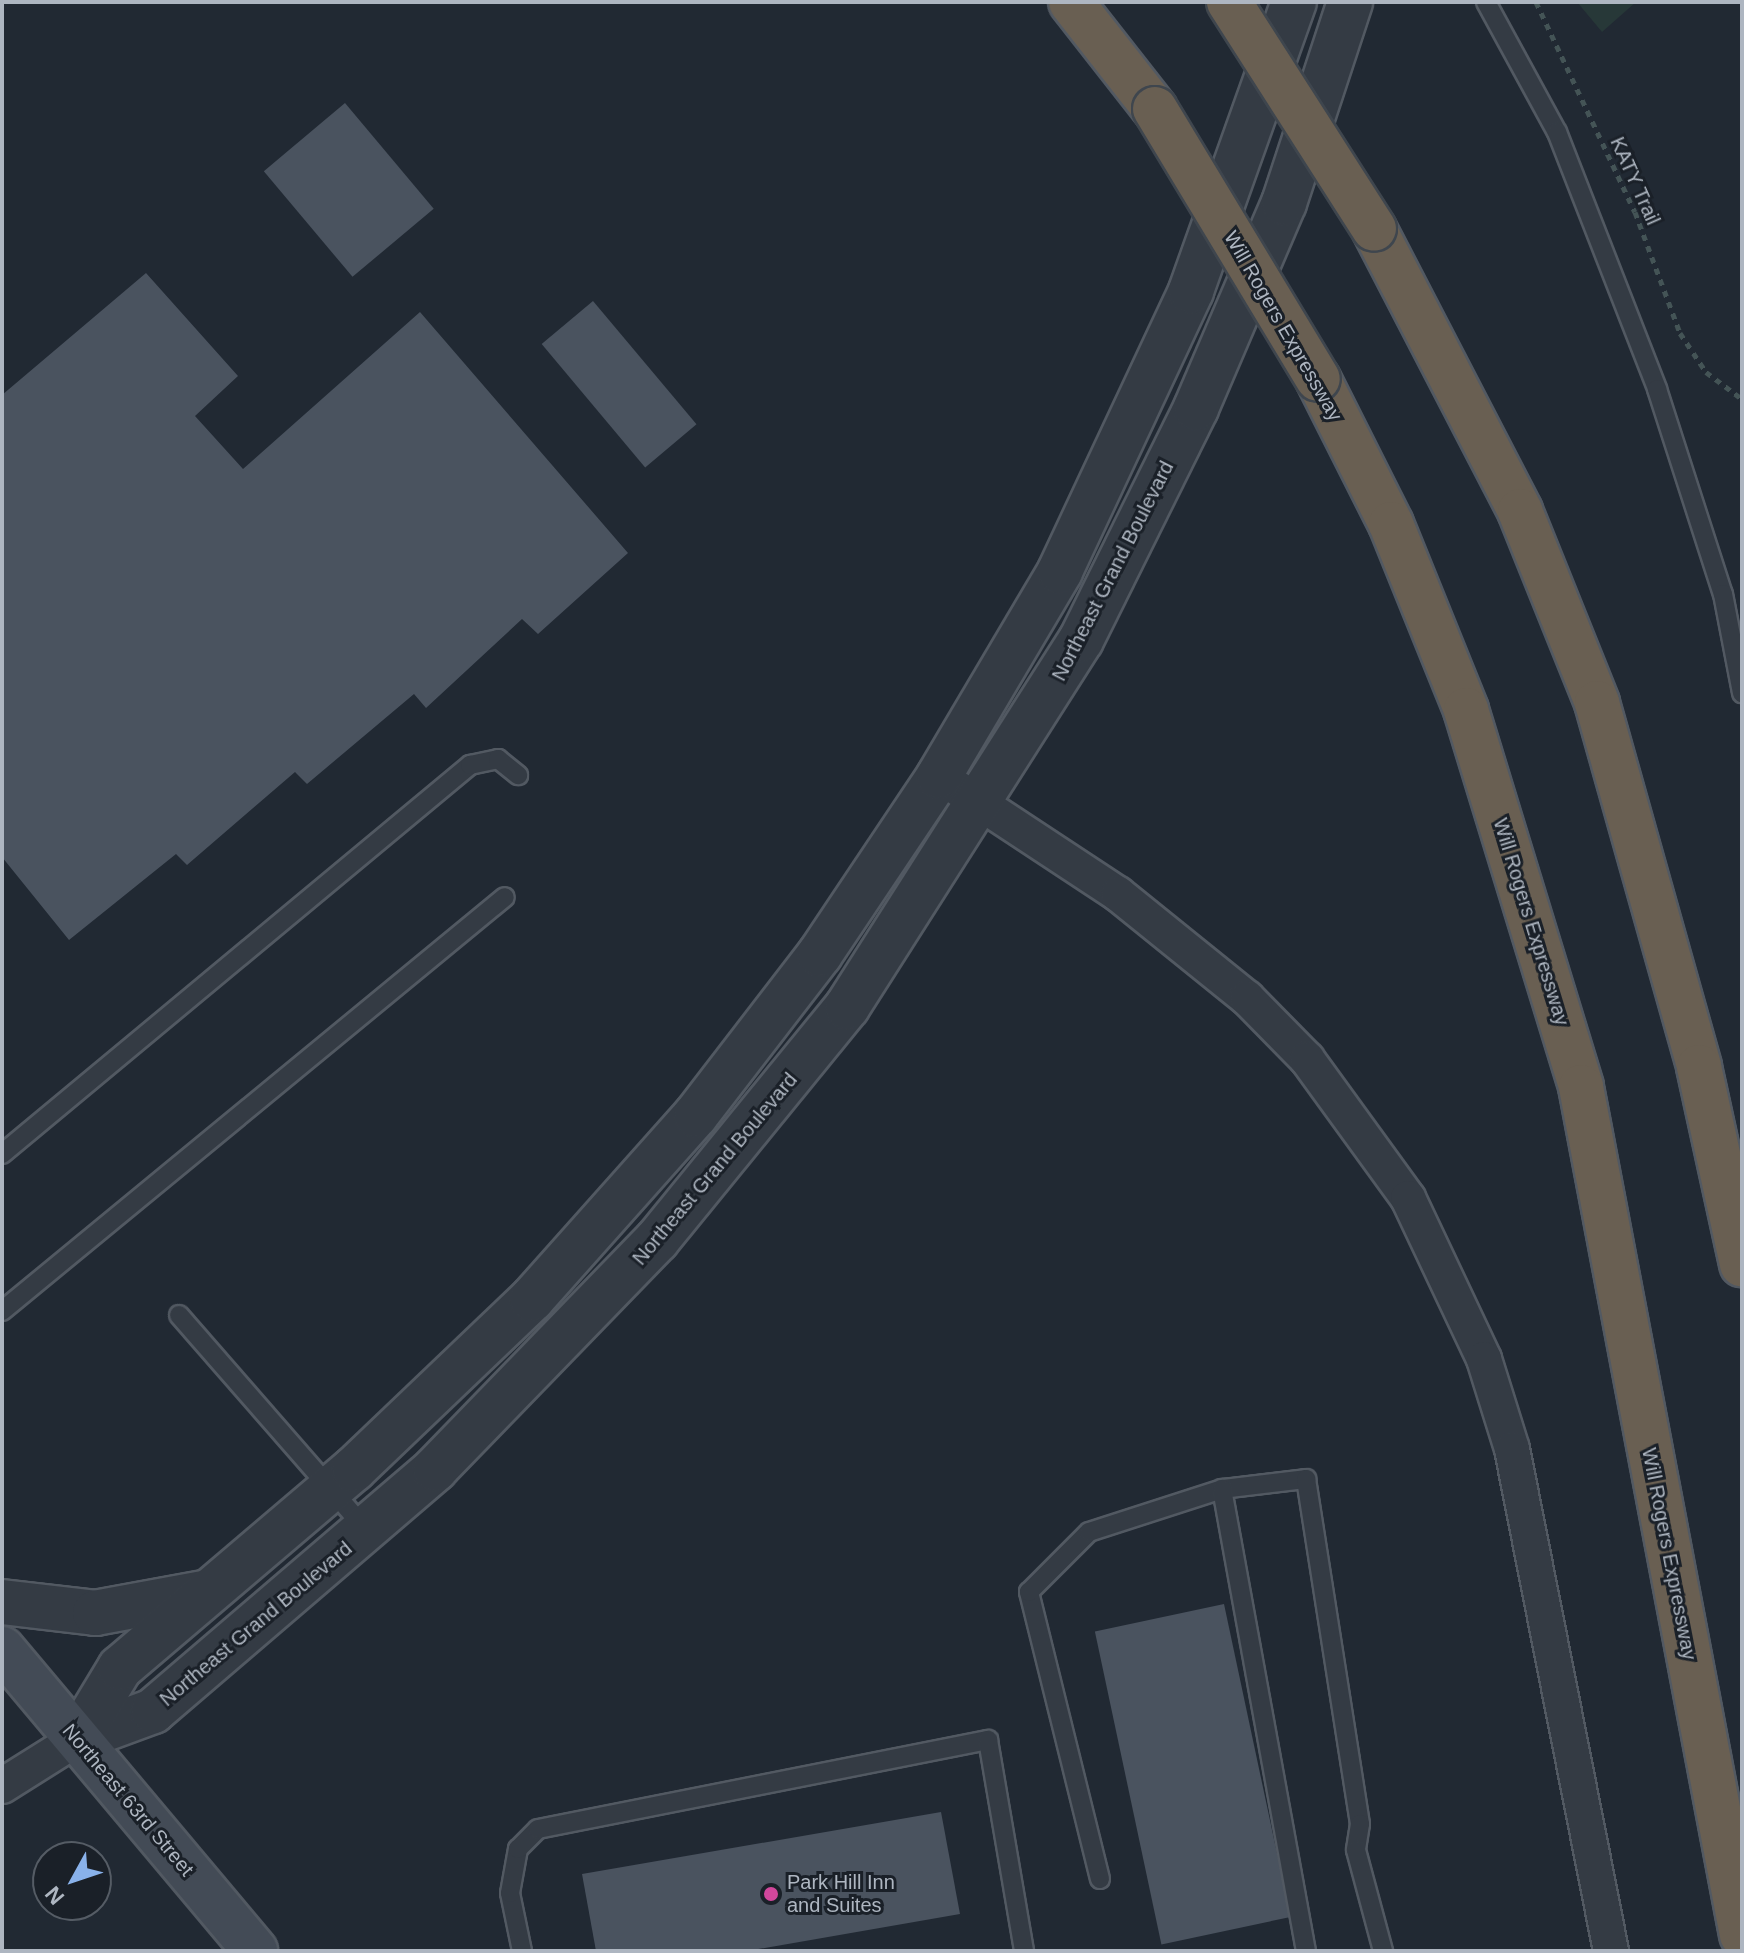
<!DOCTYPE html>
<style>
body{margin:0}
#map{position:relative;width:1744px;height:1953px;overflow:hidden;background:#212933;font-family:Helvetica,sans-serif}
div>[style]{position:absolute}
.green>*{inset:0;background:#273838}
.building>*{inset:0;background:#4a535f;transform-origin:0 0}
.path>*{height:5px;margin-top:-2.5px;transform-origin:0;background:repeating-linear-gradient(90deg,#445456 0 6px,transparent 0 12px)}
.roads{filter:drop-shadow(2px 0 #525962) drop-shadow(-2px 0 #525962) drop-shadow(0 2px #525962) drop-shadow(0 -2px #525962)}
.service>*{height:18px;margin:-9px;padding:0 9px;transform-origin:9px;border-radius:9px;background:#343b44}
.minor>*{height:34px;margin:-17px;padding:0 17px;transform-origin:17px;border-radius:17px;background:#343b44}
.tertiary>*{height:44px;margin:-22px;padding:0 22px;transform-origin:22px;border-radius:22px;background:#343b44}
.secondary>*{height:44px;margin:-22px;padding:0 22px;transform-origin:22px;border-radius:22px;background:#434b56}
.motorway>*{height:44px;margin:-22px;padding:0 22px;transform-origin:22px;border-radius:22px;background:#695f52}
.bridges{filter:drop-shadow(2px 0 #3f464e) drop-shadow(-2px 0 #3f464e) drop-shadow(0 2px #3f464e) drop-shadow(0 -2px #3f464e)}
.motorway-bridge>*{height:44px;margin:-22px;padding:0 22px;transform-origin:22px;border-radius:22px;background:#695f52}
.dots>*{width:22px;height:22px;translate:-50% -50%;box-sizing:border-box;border:4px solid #1a2028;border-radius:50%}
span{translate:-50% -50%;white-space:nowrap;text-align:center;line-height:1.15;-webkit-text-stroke:6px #1a2028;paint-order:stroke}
.street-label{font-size:20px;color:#aeb6c1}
.poi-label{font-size:20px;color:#aeb6c1}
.left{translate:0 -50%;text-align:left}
.frame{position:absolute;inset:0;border:4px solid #aeb6c1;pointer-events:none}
.north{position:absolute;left:32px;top:1841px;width:80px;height:80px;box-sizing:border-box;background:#1a2028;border:2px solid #555c65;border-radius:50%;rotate:230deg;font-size:22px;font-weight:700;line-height:32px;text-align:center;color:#aeb6c1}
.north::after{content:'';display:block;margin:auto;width:28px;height:36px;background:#89b2eb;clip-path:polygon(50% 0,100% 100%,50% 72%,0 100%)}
</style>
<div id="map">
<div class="green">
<div style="clip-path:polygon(1577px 2px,1636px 2px,1602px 32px)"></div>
</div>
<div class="building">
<div style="left:345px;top:103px;width:138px;height:106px;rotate:50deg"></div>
<div style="clip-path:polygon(146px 273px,238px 376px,195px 416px,243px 469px,420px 312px,628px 553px,538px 634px,522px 619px,426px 708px,414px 694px,307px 784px,295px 772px,187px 865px,176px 854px,69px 940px,2px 857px,2px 395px)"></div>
<div style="left:593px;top:301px;width:161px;height:67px;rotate:50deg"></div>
<div style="left:1224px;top:1604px;width:320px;height:132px;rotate:78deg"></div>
<div style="clip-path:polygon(941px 1812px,960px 1914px,747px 1951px,596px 1951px,582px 1874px)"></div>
</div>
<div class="path">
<div style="left:1536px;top:2px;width:232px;rotate:64.8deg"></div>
<div style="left:1635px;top:212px;width:129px;rotate:69.6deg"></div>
<div style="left:1680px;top:333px;width:47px;rotate:56.3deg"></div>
<div style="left:1706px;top:372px;width:45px;rotate:36.9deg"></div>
</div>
<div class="roads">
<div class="service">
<div style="left:1486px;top:2px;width:148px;rotate:61.4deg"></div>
<div style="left:1557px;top:132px;width:276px;rotate:68.7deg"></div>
<div style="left:1657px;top:389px;width:215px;rotate:72.2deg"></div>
<div style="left:1723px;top:594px;width:101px;rotate:79.1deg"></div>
<div style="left:2px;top:1154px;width:609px;rotate:-39.73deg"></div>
<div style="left:470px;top:765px;width:29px;rotate:-12deg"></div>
<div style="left:498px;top:759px;width:26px;rotate:39deg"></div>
<div style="left:2px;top:1311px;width:651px;rotate:-39.46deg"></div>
<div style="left:179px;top:1315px;width:284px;rotate:48.9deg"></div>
<div style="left:1222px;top:1489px;width:85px;rotate:-6.8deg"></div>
<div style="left:1306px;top:1479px;width:349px;rotate:81.1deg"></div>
<div style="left:1360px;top:1824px;width:26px;rotate:99deg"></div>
<div style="left:1356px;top:1850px;width:105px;rotate:75deg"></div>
<div style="left:1100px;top:1879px;width:296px;rotate:-103.9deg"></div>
<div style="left:1029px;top:1592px;width:85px;rotate:-45deg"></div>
<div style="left:1089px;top:1532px;width:140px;rotate:-17.9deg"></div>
<div style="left:1222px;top:1489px;width:470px;rotate:79.7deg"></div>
<div style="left:522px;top:1951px;width:59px;rotate:-101.7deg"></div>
<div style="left:510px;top:1893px;width:45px;rotate:-79.7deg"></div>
<div style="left:518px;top:1849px;width:28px;rotate:-45deg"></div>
<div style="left:538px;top:1829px;width:459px;rotate:-11.2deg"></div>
<div style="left:988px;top:1740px;width:214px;rotate:80.3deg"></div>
</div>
<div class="minor">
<div style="left:939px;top:776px;width:214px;rotate:33.4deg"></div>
<div style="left:1118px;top:894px;width:166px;rotate:38.9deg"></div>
<div style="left:1247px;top:998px;width:86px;rotate:45.5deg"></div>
<div style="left:1307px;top:1059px;width:172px;rotate:54deg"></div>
<div style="left:1408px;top:1198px;width:178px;rotate:64.7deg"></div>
<div style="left:1484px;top:1359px;width:94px;rotate:72.7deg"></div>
<div style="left:1512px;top:1449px;width:512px;rotate:78.84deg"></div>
<div style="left:2px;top:1786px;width:89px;rotate:-32.1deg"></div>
</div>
<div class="tertiary">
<div style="left:2px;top:1602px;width:94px;rotate:6.7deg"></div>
<div style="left:95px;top:1613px;width:115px;rotate:-10.5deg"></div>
<div style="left:77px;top:1739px;width:81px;rotate:-20.2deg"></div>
<div style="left:153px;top:1711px;width:372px;rotate:-40.6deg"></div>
<div style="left:435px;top:1469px;width:319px;rotate:-45.9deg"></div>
<div style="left:657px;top:1240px;width:301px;rotate:-50.8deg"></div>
<div style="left:847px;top:1007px;width:435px;rotate:-57.5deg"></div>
<div style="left:1081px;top:640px;width:259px;rotate:-63.6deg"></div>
<div style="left:1196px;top:408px;width:223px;rotate:-66.8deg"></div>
<div style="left:1284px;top:203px;width:212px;rotate:-71.8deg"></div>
<div style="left:77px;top:1739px;width:83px;rotate:-58.8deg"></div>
<div style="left:120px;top:1668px;width:307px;rotate:-40.4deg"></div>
<div style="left:354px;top:1469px;width:246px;rotate:-43.7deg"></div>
<div style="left:532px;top:1299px;width:246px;rotate:-48.3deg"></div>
<div style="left:696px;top:1115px;width:203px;rotate:-52.4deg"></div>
<div style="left:820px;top:954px;width:214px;rotate:-56.2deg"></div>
<div style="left:939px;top:776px;width:238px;rotate:-59.4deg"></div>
<div style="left:1060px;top:571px;width:309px;rotate:-64.9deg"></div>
<div style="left:1191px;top:291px;width:307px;rotate:-70.4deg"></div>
</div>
<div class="secondary">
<div style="left:2px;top:1649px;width:394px;rotate:50deg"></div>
</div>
<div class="motorway">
<div style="left:1071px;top:2px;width:136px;rotate:51.9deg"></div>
<div style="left:1374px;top:229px;width:318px;rotate:62.6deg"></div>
<div style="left:1520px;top:511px;width:207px;rotate:68.1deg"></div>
<div style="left:1597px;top:703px;width:378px;rotate:74.3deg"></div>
<div style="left:1699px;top:1067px;width:202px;rotate:77.7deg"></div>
<div style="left:1318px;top:379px;width:162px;rotate:63.3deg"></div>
<div style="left:1391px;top:524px;width:201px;rotate:68deg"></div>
<div style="left:1466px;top:710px;width:394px;rotate:73deg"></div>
<div style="left:1581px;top:1087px;width:863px;rotate:79.25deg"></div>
</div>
</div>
<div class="bridges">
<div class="motorway-bridge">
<div style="left:1229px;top:2px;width:269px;rotate:57.4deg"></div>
<div style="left:1155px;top:109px;width:315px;rotate:58.9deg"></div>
</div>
</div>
<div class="dots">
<div style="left:771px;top:1894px;background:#d1479c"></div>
</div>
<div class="street-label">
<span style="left:1635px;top:181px;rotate:66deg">KATY Trail</span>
<span style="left:1283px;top:326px;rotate:60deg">Will Rogers Expressway</span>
<span style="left:1113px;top:571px;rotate:-63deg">Northeast Grand Boulevard</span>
<span style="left:1531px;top:922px;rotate:73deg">Will Rogers Expressway</span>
<span style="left:715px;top:1169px;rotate:-50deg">Northeast Grand Boulevard</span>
<span style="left:1669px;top:1554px;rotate:79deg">Will Rogers Expressway</span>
<span style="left:256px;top:1624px;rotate:-40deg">Northeast Grand Boulevard</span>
<span style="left:128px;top:1800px;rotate:50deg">Northeast 63rd Street</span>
</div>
<div class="poi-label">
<span class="left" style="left:787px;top:1894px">Park Hill Inn<br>and Suites</span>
</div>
<div class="frame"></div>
<div class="north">N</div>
</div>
